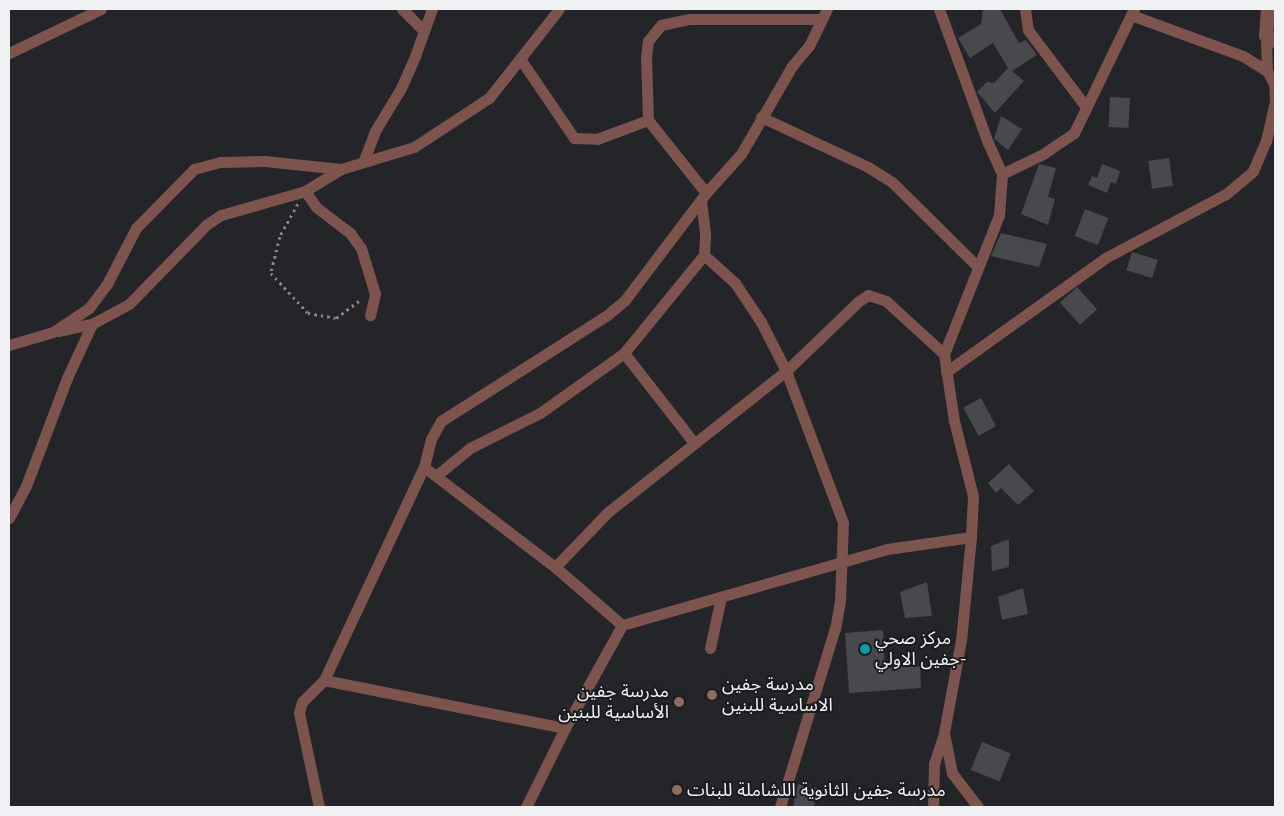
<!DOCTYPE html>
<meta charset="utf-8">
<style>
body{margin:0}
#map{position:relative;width:1284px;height:816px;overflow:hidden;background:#242529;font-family:Montserrat,"Noto Sans Arabic",sans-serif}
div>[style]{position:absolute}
.building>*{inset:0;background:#47494d;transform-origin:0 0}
.path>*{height:2.5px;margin-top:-1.25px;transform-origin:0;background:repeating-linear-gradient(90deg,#858689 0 2.5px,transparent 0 6.5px)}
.minor>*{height:11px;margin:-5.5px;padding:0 5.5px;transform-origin:5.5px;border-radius:5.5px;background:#7d534d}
.tertiary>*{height:14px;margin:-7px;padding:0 7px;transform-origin:7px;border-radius:7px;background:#7d534d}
.dots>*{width:14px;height:14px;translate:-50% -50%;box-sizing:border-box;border:2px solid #1a1c20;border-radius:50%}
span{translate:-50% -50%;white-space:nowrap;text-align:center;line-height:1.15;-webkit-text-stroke:4px #1a1c20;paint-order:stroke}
.poi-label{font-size:18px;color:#f0f1f3}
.left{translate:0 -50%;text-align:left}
.right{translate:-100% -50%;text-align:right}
.frame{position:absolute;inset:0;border:10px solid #f0f1f3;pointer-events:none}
</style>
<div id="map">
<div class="building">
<div style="clip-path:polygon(983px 9px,1000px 9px,1019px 43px,1026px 40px,1037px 55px,1012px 71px,1024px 81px,995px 113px,977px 92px,987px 82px,994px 83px,1008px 68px,993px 43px,970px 58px,958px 38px,981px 24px)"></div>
<div style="left:1110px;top:97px;width:20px;height:30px;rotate:3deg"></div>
<div style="clip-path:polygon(1001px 116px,1022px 129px,1008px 150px,994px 139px)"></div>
<div style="left:1169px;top:158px;width:28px;height:21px;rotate:82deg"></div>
<div style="clip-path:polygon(1039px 164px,1056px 168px,1048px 197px,1055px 199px,1048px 225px,1021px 214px)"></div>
<div style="clip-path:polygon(1102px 164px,1120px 171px,1116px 184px,1111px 182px,1107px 193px,1088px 185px,1092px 176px,1097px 178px)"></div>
<div style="left:1085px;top:209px;width:25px;height:29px;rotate:21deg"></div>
<div style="clip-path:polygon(1001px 233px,1047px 244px,1039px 267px,991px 256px)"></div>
<div style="left:1132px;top:252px;width:27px;height:19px;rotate:17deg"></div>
<div style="left:1077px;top:287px;width:30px;height:23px;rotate:48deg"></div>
<div style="left:981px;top:398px;width:32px;height:20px;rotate:62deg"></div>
<div style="clip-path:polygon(1009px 464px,1034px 491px,1018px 505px,1001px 488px,996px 493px,988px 483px)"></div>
<div style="clip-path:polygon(1009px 539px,1009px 567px,992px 571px,991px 546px)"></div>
<div style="clip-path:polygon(927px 582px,932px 616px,905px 618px,900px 592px)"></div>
<div style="clip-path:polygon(1023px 588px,1028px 614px,1002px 620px,998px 597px)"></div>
<div style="clip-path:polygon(883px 630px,885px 668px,920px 666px,921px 688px,849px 693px,845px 633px)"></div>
<div style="left:982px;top:742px;width:31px;height:30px;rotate:22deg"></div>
<div style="clip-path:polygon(798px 784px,818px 788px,814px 807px,793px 807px)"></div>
</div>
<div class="path">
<div style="left:298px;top:204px;width:38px;rotate:119deg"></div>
<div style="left:280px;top:237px;width:37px;rotate:104deg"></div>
<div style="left:271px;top:273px;width:54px;rotate:47.2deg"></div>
<div style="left:308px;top:313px;width:28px;rotate:10deg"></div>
<div style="left:336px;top:318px;width:31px;rotate:-37deg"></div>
</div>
<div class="minor">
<div style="left:402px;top:9px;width:31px;rotate:45deg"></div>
<div style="left:1025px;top:9px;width:21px;rotate:82deg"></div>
<div style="left:1028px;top:30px;width:96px;rotate:53deg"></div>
<div style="left:1131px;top:15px;width:119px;rotate:20.1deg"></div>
<div style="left:1243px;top:56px;width:28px;rotate:32deg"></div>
<div style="left:9px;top:53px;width:102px;rotate:-25.6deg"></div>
<div style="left:521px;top:60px;width:94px;rotate:55.8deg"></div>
<div style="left:574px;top:138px;width:23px;rotate:2deg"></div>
<div style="left:597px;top:139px;width:54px;rotate:-20.4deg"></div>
<div style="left:648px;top:120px;width:93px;rotate:51.5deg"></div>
<div style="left:761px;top:117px;width:118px;rotate:25deg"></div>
<div style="left:868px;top:167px;width:28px;rotate:32deg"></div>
<div style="left:892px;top:182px;width:120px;rotate:44.7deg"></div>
<div style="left:648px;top:120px;width:63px;rotate:-91.8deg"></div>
<div style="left:646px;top:57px;width:16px;rotate:-83deg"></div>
<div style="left:648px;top:41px;width:21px;rotate:-51deg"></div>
<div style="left:661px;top:25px;width:29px;rotate:-12deg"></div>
<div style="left:689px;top:19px;width:132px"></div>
<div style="left:364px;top:160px;width:31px;rotate:-69deg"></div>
<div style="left:375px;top:131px;width:50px;rotate:-58.8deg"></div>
<div style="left:401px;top:88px;width:35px;rotate:-66deg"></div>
<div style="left:415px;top:56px;width:50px;rotate:-70.1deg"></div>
<div style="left:341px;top:169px;width:42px;rotate:148.6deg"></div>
<div style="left:305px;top:191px;width:19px;rotate:55deg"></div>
<div style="left:316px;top:207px;width:43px;rotate:37.4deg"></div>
<div style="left:350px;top:233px;width:19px;rotate:54deg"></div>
<div style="left:361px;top:248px;width:48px;rotate:73.1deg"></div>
<div style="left:375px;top:294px;width:22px;rotate:103deg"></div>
<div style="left:1002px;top:174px;width:46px;rotate:-26deg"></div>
<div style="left:1043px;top:154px;width:37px;rotate:-34deg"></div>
<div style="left:1074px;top:133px;width:138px;rotate:-64.2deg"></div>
<div style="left:704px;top:255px;width:42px;rotate:42.1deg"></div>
<div style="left:735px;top:283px;width:47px;rotate:56.3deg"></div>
<div style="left:761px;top:322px;width:55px;rotate:63deg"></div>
<div style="left:786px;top:371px;width:162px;rotate:69.4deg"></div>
<div style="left:843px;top:523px;width:78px;rotate:92.2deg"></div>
<div style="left:840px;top:601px;width:27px;rotate:100deg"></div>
<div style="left:835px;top:628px;width:187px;rotate:107.1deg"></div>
<div style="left:58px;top:331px;width:35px;rotate:-12deg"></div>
<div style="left:92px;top:324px;width:42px;rotate:-28.4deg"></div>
<div style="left:129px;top:304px;width:110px;rotate:-45.7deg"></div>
<div style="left:206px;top:225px;width:18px;rotate:-34deg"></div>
<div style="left:221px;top:215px;width:87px;rotate:-15.9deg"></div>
<div style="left:9px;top:345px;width:46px;rotate:-16.5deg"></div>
<div style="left:53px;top:332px;width:43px;rotate:-33.7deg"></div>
<div style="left:89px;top:308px;width:30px;rotate:-53deg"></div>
<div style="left:107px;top:284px;width:63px;rotate:-62.6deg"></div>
<div style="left:136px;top:228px;width:83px;rotate:-45.5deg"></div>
<div style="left:194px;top:169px;width:28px;rotate:-15deg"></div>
<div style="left:221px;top:162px;width:44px;rotate:-1.3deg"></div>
<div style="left:265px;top:161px;width:76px;rotate:6deg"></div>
<div style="left:341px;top:169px;width:76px;rotate:-16.8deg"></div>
<div style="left:414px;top:147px;width:90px;rotate:-33.2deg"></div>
<div style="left:489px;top:98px;width:113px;rotate:-51.8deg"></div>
<div style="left:624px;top:353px;width:114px;rotate:52.1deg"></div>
<div style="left:946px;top:372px;width:196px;rotate:-35.6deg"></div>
<div style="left:1105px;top:258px;width:137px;rotate:-27.9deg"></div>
<div style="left:1226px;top:194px;width:35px;rotate:-40deg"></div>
<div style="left:1253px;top:171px;width:33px;rotate:-67deg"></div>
<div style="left:1266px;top:141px;width:41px;rotate:-77.3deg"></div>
<div style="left:1275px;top:101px;width:17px;rotate:-93deg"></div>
<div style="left:1274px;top:84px;width:15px;rotate:-118deg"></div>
<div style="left:1267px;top:71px;width:35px;rotate:-92deg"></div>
<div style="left:424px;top:467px;width:165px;rotate:37.4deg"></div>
<div style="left:555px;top:567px;width:89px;rotate:40.9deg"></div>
<div style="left:622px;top:625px;width:276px;rotate:-16deg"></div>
<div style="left:887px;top:549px;width:85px;rotate:-8.1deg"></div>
<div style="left:971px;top:537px;width:41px;rotate:-87.2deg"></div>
<div style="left:973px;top:496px;width:77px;rotate:-104.2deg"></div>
<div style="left:954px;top:421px;width:68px;rotate:-98.5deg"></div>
<div style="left:944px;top:354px;width:149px;rotate:-68.4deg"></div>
<div style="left:999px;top:215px;width:41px;rotate:-85.8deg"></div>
<div style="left:1002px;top:174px;width:34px;rotate:-114deg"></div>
<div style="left:988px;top:143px;width:143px;rotate:-110.1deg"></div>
<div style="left:436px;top:476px;width:44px;rotate:-39.5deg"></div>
<div style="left:470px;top:448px;width:78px;rotate:-26.6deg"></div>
<div style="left:540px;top:413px;width:103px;rotate:-35.5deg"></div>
<div style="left:624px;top:353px;width:127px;rotate:-50.8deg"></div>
<div style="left:704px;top:255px;width:22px;rotate:-87deg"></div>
<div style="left:705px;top:233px;width:32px;rotate:-97deg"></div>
<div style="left:9px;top:518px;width:36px;rotate:-62deg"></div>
<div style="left:26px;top:486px;width:116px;rotate:-69.2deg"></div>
<div style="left:67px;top:378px;width:60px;rotate:-65.2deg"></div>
<div style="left:971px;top:537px;width:103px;rotate:95.5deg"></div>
<div style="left:961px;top:640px;width:95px;rotate:100.4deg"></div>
<div style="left:944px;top:733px;width:41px;rotate:78.7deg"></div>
<div style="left:952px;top:773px;width:43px;rotate:52.6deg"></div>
<div style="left:555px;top:567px;width:76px;rotate:-46.1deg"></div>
<div style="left:608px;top:512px;width:227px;rotate:-38.4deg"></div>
<div style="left:786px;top:371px;width:101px;rotate:-43.8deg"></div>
<div style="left:859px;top:301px;width:11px;rotate:-34deg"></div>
<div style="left:868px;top:295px;width:19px;rotate:18deg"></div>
<div style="left:886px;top:301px;width:79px;rotate:42.4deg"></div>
<div style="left:710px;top:648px;width:52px;rotate:-77.8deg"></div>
<div style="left:324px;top:680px;width:246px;rotate:11.3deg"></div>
<div style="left:319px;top:807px;width:96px;rotate:-102deg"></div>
<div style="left:299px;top:713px;width:11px;rotate:-75deg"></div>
<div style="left:302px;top:702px;width:31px;rotate:-45deg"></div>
<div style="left:324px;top:680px;width:235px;rotate:-64.9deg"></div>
<div style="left:424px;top:467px;width:29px;rotate:-76deg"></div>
<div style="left:431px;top:439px;width:21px;rotate:-61deg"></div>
<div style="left:441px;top:421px;width:196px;rotate:-32.5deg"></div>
<div style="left:606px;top:316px;width:25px;rotate:-40deg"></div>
<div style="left:625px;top:300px;width:134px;rotate:-52.9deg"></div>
<div style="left:706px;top:193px;width:52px;rotate:-48.1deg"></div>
<div style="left:741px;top:154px;width:102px;rotate:-59.9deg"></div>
<div style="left:792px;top:66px;width:26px;rotate:-50deg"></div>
<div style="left:809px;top:46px;width:41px;rotate:-64.1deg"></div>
<div style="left:526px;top:807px;width:88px;rotate:-63.7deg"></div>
<div style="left:565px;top:728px;width:118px;rotate:-61deg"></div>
<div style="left:933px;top:807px;width:43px;rotate:-88.7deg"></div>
<div style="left:934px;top:764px;width:29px;rotate:-72deg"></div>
</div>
<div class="tertiary">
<div style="left:1268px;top:9px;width:27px;rotate:94deg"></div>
<div style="left:1266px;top:36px;width:10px;rotate:29deg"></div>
</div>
<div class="dots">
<div style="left:865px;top:649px;background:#0f9aa8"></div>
<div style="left:712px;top:695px;background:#8d6e63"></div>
<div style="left:679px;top:702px;background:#8d6e63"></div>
<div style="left:677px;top:790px;background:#8d6e63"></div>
</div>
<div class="poi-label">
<span class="left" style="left:875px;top:649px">مركز صحي<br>جفين الاولي-</span>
<span class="left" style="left:722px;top:695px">مدرسة جفين<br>الاساسية للبنين</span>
<span class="right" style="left:669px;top:702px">مدرسة جفين<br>الأساسية للبنين</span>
<span class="left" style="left:687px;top:790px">مدرسة جفين الثانوية اللشاملة للبنات</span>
</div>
<div class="frame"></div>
</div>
